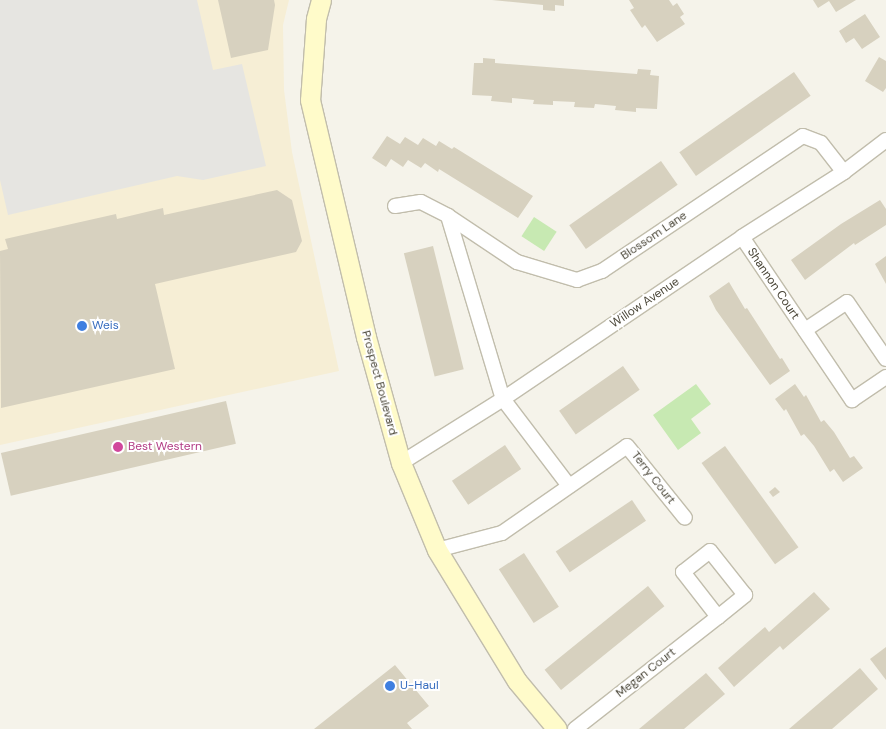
<!DOCTYPE html>
<style>
body{margin:0}
#map{position:relative;width:886px;height:729px;overflow:hidden;background:#f5f3ea;font-family:"DM Sans",sans-serif}
div>[style]{position:absolute}
.commercial>*{inset:0;background:#f6eed5}
.green>*{inset:0;background:#c7e9b2;transform-origin:0 0}
.parking>*{inset:0;background:#e6e5e1}
.building>*{inset:0;background:#d7d1bf;transform-origin:0 0}
.roads{filter:drop-shadow(1px 0 #c1bdac) drop-shadow(-1px 0 #c1bdac) drop-shadow(0 1px #c1bdac) drop-shadow(0 -1px #c1bdac)}
.street>*{height:14px;margin:-7px;padding:0 7px;transform-origin:7px;border-radius:7px;background:#fff}
.secondary>*{height:19px;margin:-9.5px;padding:0 9.5px;transform-origin:9.5px;border-radius:9.5px;background:#fffbca}
.dots>*{width:14px;height:14px;translate:-50% -50%;box-sizing:border-box;border:2px solid #fff;border-radius:50%}
span{translate:-50% -50%;white-space:nowrap;text-align:center;line-height:1.15;-webkit-text-stroke:4px #fff;paint-order:stroke}
.street-label{font-size:12px;color:#494537}
.shop-label{font-size:12px;color:#366cbe}
.left{translate:0 -50%;text-align:left}
.hotel-label{font-size:12px;color:#b23c85}
</style>
<div id="map">
<div class="commercial">
<div style="clip-path:polygon(0 0,289px 0,283px 25px,284px 90px,292px 152px,339px 371px,0 445px)"></div>
</div>
<div class="green">
<div style="left:534px;top:217px;width:27px;height:23px;rotate:33deg"></div>
<div style="clip-path:polygon(696px 384px,711px 404px,691px 419px,701px 433px,678px 450px,653px 415px)"></div>
</div>
<div class="parking">
<div style="clip-path:polygon(0 0,197px 0,213px 70px,242px 64px,266px 166px,203px 180px,177px 176px,8px 215px,0 180px)"></div>
</div>
<div class="building">
<div style="clip-path:polygon(218px 0,274px 0,275px 5px,268px 50px,231px 58px)"></div>
<div style="clip-path:polygon(492px 0,564px 0,564px 6px,555px 5px,555px 11px,543px 10px,543px 5px)"></div>
<div style="clip-path:polygon(629px 0,669px 0,673px 6px,677px 3px,684px 14px,680px 17px,685px 24px,657px 42px,645px 25px,642px 28px,630px 10px,634px 8px)"></div>
<div style="clip-path:polygon(813px 0,856px 0,836px 12px,829px 1px,818px 8px)"></div>
<div style="clip-path:polygon(865px 14px,880px 37px,862px 49px,854px 38px,846px 43px,839px 31px)"></div>
<div style="clip-path:polygon(879px 57px,886px 61px,886px 88px,883px 92px,865px 81px)"></div>
<div style="clip-path:polygon(483px 58px,495px 59px,495px 63px,637px 74px,638px 69px,651px 70px,650px 75px,659px 76px,657px 109px,636px 108px,636px 112px,615px 110px,616px 106px,595px 104px,594px 108px,574px 107px,575px 102px,553px 101px,553px 105px,533px 104px,534px 100px,512px 98px,512px 103px,491px 101px,492px 96px,472px 95px,474px 63px,483px 63px)"></div>
<div style="left:794px;top:72px;width:29px;height:140px;rotate:55deg"></div>
<div style="clip-path:polygon(387px 136px,400px 144px,405px 137px,418px 145px,423px 138px,436px 146px,439px 141px,452px 149px,454px 147px,533px 196px,518px 218px,439px 169px,438px 172px,425px 163px,421px 168px,408px 160px,403px 167px,391px 159px,386px 167px,372px 158px)"></div>
<div style="left:661px;top:161px;width:29px;height:112px;rotate:55deg"></div>
<div style="clip-path:polygon(277px 190px,292px 200px,302px 241px,296px 252px,155px 284px,175px 369px,1px 408px,0 251px,8px 249px,5px 239px,116px 214px,117px 219px,163px 208px,164px 215px)"></div>
<div style="clip-path:polygon(880px 200px,886px 209px,886px 225px,855px 245px,854px 243px,805px 280px,791px 260px,841px 224px)"></div>
<div style="left:433px;top:246px;width:127px;height:30px;rotate:76deg"></div>
<div style="clip-path:polygon(886px 256px,886px 284px,875px 264px)"></div>
<div style="clip-path:polygon(729px 282px,745px 309px,747px 308px,780px 359px,782px 358px,790px 371px,770px 385px,716px 310px,709px 296px)"></div>
<div style="left:623px;top:366px;width:29px;height:78px;rotate:55deg"></div>
<div style="clip-path:polygon(795px 384px,804px 397px,806px 395px,821px 422px,824px 420px,834px 432px,850px 458px,854px 456px,863px 468px,843px 482px,834px 469px,830px 472px,814px 446px,804px 434px,801px 436px,786px 409px,784px 411px,775px 399px)"></div>
<div style="left:226px;top:401px;width:44px;height:231px;rotate:77deg"></div>
<div style="left:505px;top:445px;width:29px;height:64px;rotate:56deg"></div>
<div style="left:725px;top:446px;width:125px;height:29px;rotate:54deg"></div>
<div style="clip-path:polygon(775px 487px,780px 492px,773px 497px,769px 492px)"></div>
<div style="left:632px;top:500px;width:25px;height:92px;rotate:56deg"></div>
<div style="left:524px;top:553px;width:64px;height:30px;rotate:57deg"></div>
<div style="left:648px;top:586px;width:26px;height:133px;rotate:51deg"></div>
<div style="clip-path:polygon(814px 592px,830px 609px,783px 650px,780px 646px,734px 687px,718px 668px,765px 627px,769px 632px)"></div>
<div style="clip-path:polygon(886px 647px,886px 680px,870px 659px)"></div>
<div style="clip-path:polygon(395px 665px,429px 706px,407px 723px,412px 729px,314px 729px)"></div>
<div style="clip-path:polygon(860px 668px,878px 689px,832px 729px,789px 729px)"></div>
<div style="clip-path:polygon(706px 673px,725px 694px,684px 729px,639px 729px)"></div>
</div>
<div class="roads">
<div class="street">
<div style="left:395px;top:206px;width:26px;rotate:-9deg"></div>
<div style="left:421px;top:202px;width:30px;rotate:27deg"></div>
<div style="left:448px;top:216px;width:83px;rotate:33.7deg"></div>
<div style="left:517px;top:262px;width:63px;rotate:16.7deg"></div>
<div style="left:577px;top:280px;width:27px;rotate:-20deg"></div>
<div style="left:602px;top:271px;width:242px;rotate:-33.9deg"></div>
<div style="left:803px;top:136px;width:19px;rotate:21deg"></div>
<div style="left:821px;top:143px;width:37px;rotate:52deg"></div>
<div style="left:448px;top:216px;width:191px;rotate:73.3deg"></div>
<div style="left:503px;top:399px;width:109px;rotate:52.8deg"></div>
<div style="left:742px;top:237px;width:197px;rotate:56deg"></div>
<div style="left:852px;top:400px;width:41px;rotate:-34.1deg"></div>
<div style="left:805px;top:330px;width:50px;rotate:-33.7deg"></div>
<div style="left:847px;top:302px;width:69px;rotate:55.6deg"></div>
<div style="left:401px;top:463px;width:120px;rotate:-32.1deg"></div>
<div style="left:503px;top:399px;width:289px;rotate:-34.1deg"></div>
<div style="left:742px;top:237px;width:121px;rotate:-32.5deg"></div>
<div style="left:844px;top:172px;width:53px;rotate:-37.3deg"></div>
<div style="left:437px;top:550px;width:67px;rotate:-14.7deg"></div>
<div style="left:502px;top:533px;width:152px;rotate:-34.8deg"></div>
<div style="left:627px;top:446px;width:92px;rotate:51.1deg"></div>
<div style="left:575px;top:729px;width:182px;rotate:-38.1deg"></div>
<div style="left:718px;top:617px;width:35px;rotate:-39deg"></div>
<div style="left:745px;top:595px;width:56px;rotate:-128.5deg"></div>
<div style="left:710px;top:551px;width:34px;rotate:142deg"></div>
<div style="left:683px;top:572px;width:57px;rotate:52.1deg"></div>
</div>
<div class="secondary">
<div style="left:321px;top:0;width:20px;rotate:105deg"></div>
<div style="left:316px;top:19px;width:81px;rotate:94.2deg"></div>
<div style="left:310px;top:100px;width:244px;rotate:76.7deg"></div>
<div style="left:366px;top:337px;width:131px;rotate:74.5deg"></div>
<div style="left:401px;top:463px;width:94px;rotate:67.5deg"></div>
<div style="left:437px;top:550px;width:153px;rotate:58.6deg"></div>
<div style="left:517px;top:681px;width:62px;rotate:50.2deg"></div>
</div>
</div>
<div class="dots">
<div style="left:82px;top:326px;background:#3f7fe0"></div>
<div style="left:118px;top:447px;background:#d1479c"></div>
<div style="left:390px;top:686px;background:#3f7fe0"></div>
</div>
<div class="street-label">
<span style="left:654px;top:236px;rotate:-34deg">Blossom Lane</span>
<span style="left:773px;top:284px;rotate:56deg">Shannon Court</span>
<span style="left:645px;top:303px;rotate:-34deg">Willow Avenue</span>
<span style="left:379px;top:383px;rotate:75deg">Prospect Boulevard</span>
<span style="left:653px;top:478px;rotate:52deg">Terry Court</span>
<span style="left:646px;top:673px;rotate:-38deg">Megan Court</span>
</div>
<div class="shop-label">
<span class="left" style="left:92px;top:326px">Weis</span>
<span class="left" style="left:400px;top:686px">U-Haul</span>
</div>
<div class="hotel-label">
<span class="left" style="left:128px;top:447px">Best Western</span>
</div>
</div>
